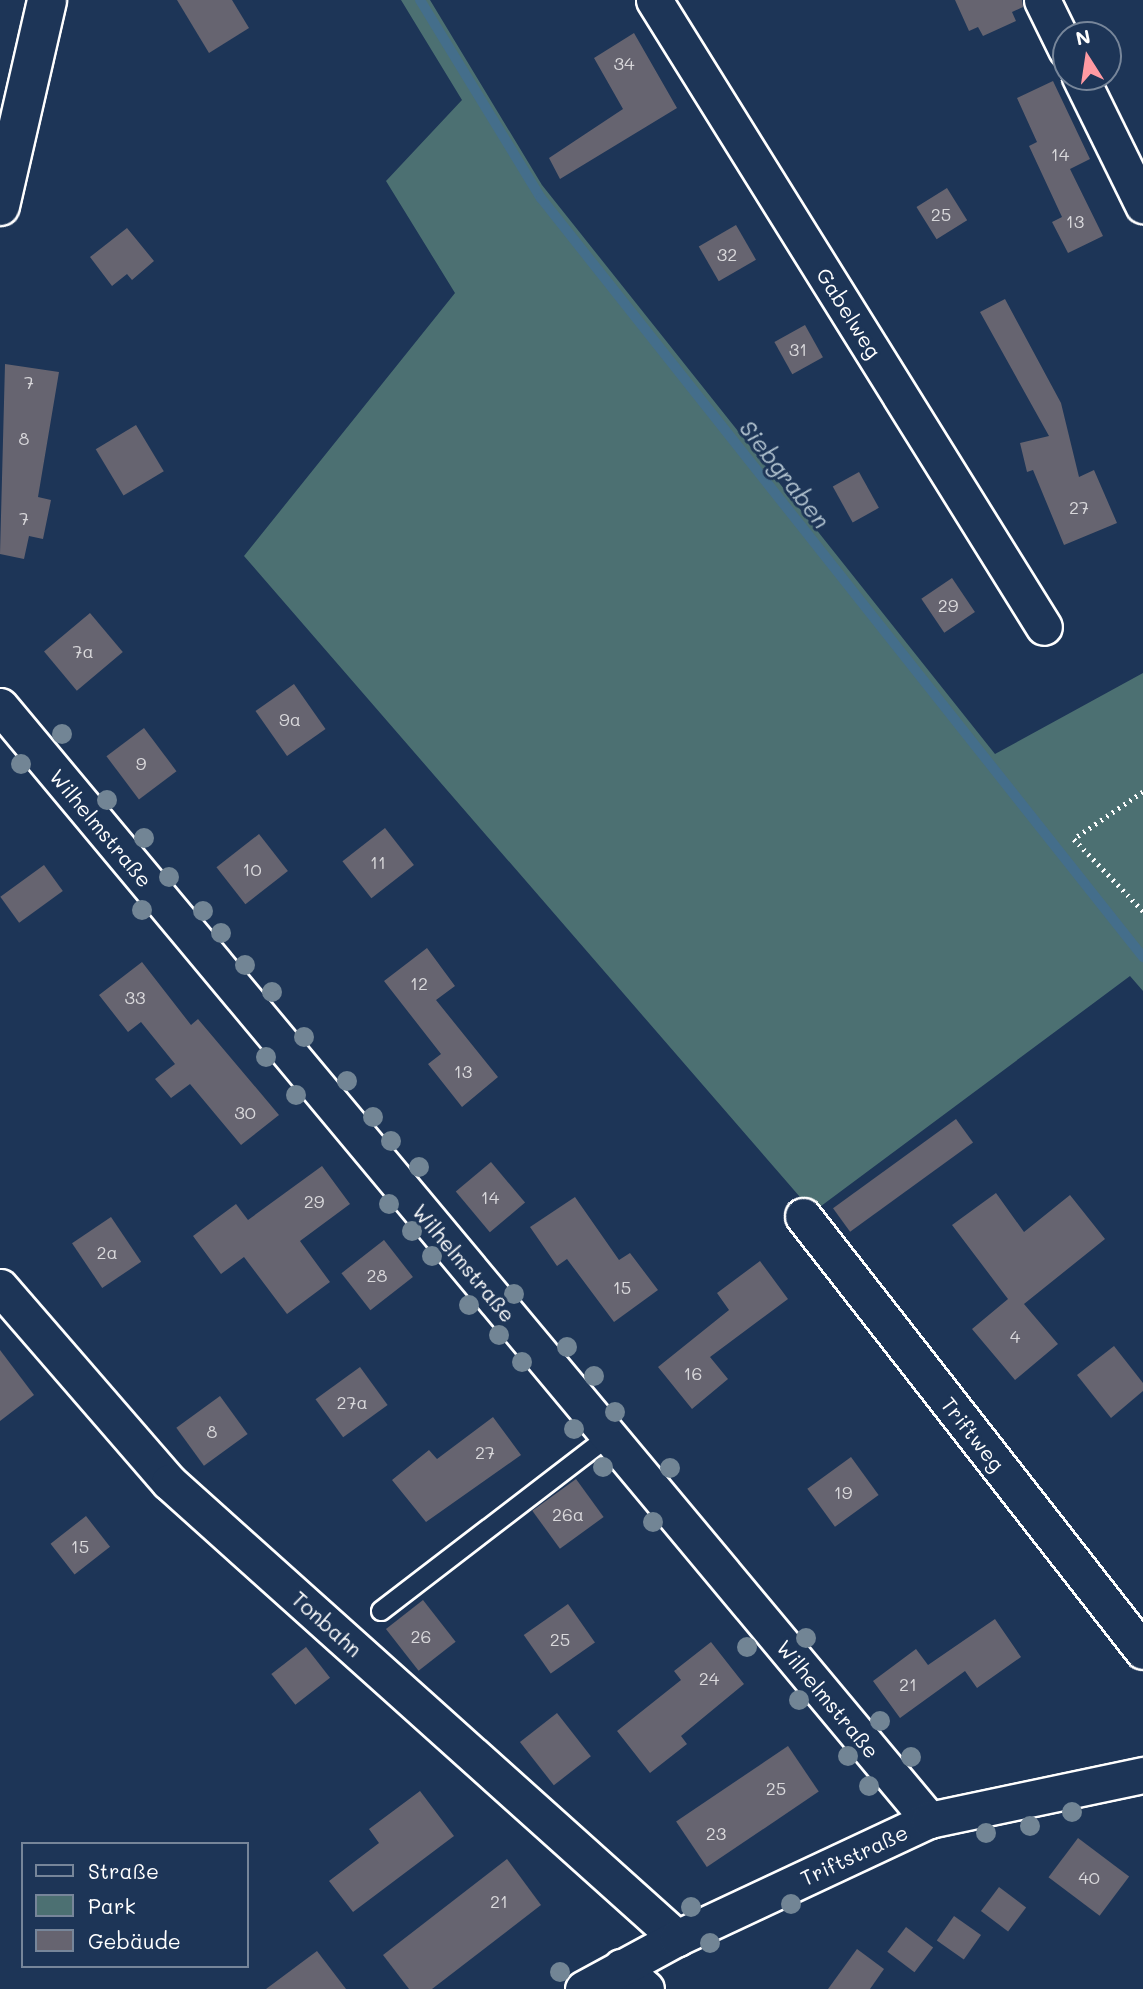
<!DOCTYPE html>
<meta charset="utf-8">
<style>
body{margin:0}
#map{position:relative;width:1143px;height:1989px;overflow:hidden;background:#1d3557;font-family:Mali,sans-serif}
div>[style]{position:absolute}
.green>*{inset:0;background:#4c7072}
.stream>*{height:10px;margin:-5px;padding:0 5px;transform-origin:5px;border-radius:5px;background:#446e8b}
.building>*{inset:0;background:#666470;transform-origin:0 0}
.path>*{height:4.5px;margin-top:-2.25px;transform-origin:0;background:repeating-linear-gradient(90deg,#fff 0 2px,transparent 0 7px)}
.roads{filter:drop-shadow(2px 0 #fff) drop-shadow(-2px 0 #fff) drop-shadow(0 2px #fff) drop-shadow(0 -2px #fff)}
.lane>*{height:18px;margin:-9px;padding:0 9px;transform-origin:9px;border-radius:9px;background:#1d3557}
.street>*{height:35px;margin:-17.5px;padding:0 17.5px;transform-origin:17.5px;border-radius:17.5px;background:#1d3557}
.secondary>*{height:38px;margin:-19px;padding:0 19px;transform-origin:19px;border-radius:19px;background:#1d3557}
.trees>*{width:20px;height:20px;margin:-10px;border-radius:50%;background:#728595}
span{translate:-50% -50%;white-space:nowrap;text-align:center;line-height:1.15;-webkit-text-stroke:6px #1d3557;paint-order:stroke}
.number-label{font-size:18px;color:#d9d8db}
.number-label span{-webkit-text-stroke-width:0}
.street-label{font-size:21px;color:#fff}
.water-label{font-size:23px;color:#b4c5d1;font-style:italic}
.legend{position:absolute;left:21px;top:1842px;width:228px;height:126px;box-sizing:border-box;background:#1d3557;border:2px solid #77869a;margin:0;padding:9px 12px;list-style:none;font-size:21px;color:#fff}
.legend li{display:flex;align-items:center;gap:14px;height:35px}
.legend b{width:35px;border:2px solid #77869a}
.north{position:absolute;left:1052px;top:21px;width:70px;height:70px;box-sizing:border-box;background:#1d3557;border:2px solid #77869a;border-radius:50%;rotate:348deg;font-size:19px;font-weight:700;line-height:28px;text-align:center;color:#fff}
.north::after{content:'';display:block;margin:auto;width:24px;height:32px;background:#ff9aa2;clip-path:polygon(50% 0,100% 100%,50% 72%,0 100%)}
</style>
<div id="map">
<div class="green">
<div style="clip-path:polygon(401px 0,430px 0,542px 185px,995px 754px,1143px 673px,1143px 991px,1130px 976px,813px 1212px,244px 556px,455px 293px,386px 181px,462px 100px)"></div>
</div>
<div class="stream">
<div style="left:420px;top:0;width:232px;rotate:58.6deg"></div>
<div style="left:541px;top:198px;width:969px;rotate:51.58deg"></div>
</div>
<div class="building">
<div style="clip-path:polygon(177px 0,232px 0,249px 28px,209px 53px)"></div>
<div style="clip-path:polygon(955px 0,1022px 0,1023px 7px,1012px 12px,1016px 21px,983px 36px,978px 27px,969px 31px)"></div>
<div style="clip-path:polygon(634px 33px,677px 108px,560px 179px,549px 158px,623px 109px,594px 58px)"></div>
<div style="clip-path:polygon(1053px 81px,1090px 159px,1070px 169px,1103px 236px,1068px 253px,1052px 222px,1062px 217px,1029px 146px,1037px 142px,1017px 98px)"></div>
<div style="left:947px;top:188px;width:38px;height:36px;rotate:58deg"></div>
<div style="left:736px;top:225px;width:40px;height:43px;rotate:60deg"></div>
<div style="clip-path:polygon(127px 228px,154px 261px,132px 280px,127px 274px,112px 286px,90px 257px)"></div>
<div style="clip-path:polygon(1005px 299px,1061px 403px,1079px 477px,1094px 470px,1117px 523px,1064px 545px,1033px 470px,1027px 472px,1020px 443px,1049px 436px,980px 312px)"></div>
<div style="left:805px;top:325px;width:37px;height:35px;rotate:61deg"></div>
<div style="clip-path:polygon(5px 364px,59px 372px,38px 497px,51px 500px,43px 539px,29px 536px,24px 559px,0 554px)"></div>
<div style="left:136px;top:425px;width:54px;height:47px;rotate:59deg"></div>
<div style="left:859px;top:472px;width:41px;height:30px;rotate:61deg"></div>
<div style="left:952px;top:578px;width:41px;height:37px;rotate:56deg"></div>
<div style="left:90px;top:613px;width:51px;height:60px;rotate:50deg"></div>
<div style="left:294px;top:684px;width:55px;height:47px;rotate:55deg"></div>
<div style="left:144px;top:728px;width:54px;height:47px;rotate:53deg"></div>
<div style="left:385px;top:828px;width:47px;height:54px;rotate:52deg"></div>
<div style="left:259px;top:834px;width:47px;height:54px;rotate:52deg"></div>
<div style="left:44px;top:865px;width:32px;height:54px;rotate:54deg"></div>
<div style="clip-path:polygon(427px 948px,455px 986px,436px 1000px,498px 1077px,462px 1107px,428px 1064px,441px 1054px,384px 981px)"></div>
<div style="clip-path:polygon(142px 962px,191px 1025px,198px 1019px,279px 1115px,241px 1145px,190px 1084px,171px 1098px,155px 1079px,175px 1064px,141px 1022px,128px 1032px,99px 995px)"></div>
<div style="left:956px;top:1119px;width:29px;height:152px;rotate:54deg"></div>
<div style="left:491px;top:1162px;width:53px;height:46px;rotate:50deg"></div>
<div style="clip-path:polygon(322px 1166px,350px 1204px,300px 1241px,330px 1282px,287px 1314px,244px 1257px,221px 1274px,193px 1236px,236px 1204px,248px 1220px)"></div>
<div style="clip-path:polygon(996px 1193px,1024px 1232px,1070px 1195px,1105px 1239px,1024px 1304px,1058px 1344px,1015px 1380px,972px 1329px,1008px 1299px,952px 1225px)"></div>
<div style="clip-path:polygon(575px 1197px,619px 1260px,630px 1253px,658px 1290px,614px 1322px,567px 1259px,557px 1266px,530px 1227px)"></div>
<div style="left:111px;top:1217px;width:54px;height:47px;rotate:56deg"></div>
<div style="left:384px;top:1240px;width:47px;height:54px;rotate:52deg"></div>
<div style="clip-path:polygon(760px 1261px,788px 1299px,710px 1357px,728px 1379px,692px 1409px,658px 1367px,729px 1310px,717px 1293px)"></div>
<div style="clip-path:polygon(1114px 1346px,1143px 1383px,1143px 1391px,1111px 1418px,1077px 1375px)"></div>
<div style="clip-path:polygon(0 1350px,34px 1395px,0 1421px)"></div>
<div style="left:360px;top:1367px;width:47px;height:55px;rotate:54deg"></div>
<div style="left:220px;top:1396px;width:47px;height:54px;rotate:54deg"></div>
<div style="clip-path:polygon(493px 1417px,521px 1455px,426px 1522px,392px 1480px,429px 1450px,437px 1459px)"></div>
<div style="left:851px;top:1457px;width:47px;height:54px;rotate:54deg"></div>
<div style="left:576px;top:1479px;width:47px;height:54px;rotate:54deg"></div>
<div style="left:86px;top:1516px;width:39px;height:45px;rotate:52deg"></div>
<div style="left:423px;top:1600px;width:53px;height:47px;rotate:52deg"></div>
<div style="left:568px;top:1604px;width:47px;height:54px;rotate:55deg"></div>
<div style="clip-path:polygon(995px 1619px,1021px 1657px,977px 1688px,965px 1671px,900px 1718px,873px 1681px,916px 1649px,928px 1665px)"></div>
<div style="clip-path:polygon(711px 1642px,744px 1684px,681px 1736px,687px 1744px,650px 1773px,617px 1731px,681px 1680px,674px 1671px)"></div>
<div style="left:306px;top:1647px;width:39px;height:44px;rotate:52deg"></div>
<div style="left:557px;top:1713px;width:55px;height:47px;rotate:52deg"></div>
<div style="left:788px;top:1746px;width:55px;height:135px;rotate:56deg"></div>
<div style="clip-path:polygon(420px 1791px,454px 1836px,353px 1912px,329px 1881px,379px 1843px,369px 1829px)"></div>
<div style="left:1078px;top:1838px;width:64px;height:49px;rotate:37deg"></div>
<div style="clip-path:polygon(507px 1859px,541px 1905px,432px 1989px,409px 1989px,383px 1955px)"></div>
<div style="left:999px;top:1887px;width:34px;height:30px;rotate:37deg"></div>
<div style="left:954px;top:1916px;width:33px;height:30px;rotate:35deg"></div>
<div style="left:906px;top:1927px;width:34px;height:31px;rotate:37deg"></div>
<div style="clip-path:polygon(857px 1949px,884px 1969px,870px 1989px,828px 1989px)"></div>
<div style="clip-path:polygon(317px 1951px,346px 1989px,266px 1989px)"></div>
</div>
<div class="path">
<div style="left:1143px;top:792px;width:83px;rotate:145.7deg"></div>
<div style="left:1074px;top:839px;width:100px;rotate:46.2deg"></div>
</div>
<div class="roads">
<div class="lane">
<div style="left:381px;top:1611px;width:287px;rotate:-37.5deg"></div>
</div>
<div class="street">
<div style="left:654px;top:0;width:738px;rotate:58.12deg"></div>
<div style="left:1042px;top:0;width:55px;rotate:63.9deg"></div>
<div style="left:1080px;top:77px;width:143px;rotate:63.8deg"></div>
<div style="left:0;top:706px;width:1451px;rotate:50.17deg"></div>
<div style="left:803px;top:1216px;width:552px;rotate:51.99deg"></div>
<div style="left:0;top:1287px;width:258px;rotate:49.1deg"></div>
<div style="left:169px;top:1482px;width:683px;rotate:41.91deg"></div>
<div style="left:621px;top:1967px;width:33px;rotate:41deg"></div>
<div style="left:583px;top:1989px;width:107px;rotate:-28.5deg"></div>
<div style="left:677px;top:1938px;width:278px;rotate:-25.1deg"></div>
<div style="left:929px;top:1820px;width:219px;rotate:-11.9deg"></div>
</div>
<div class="secondary">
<div style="left:0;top:206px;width:211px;rotate:-77.1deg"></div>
</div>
</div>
<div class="trees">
<div style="left:62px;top:734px"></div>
<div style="left:21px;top:764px"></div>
<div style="left:107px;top:800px"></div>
<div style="left:144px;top:838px"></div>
<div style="left:169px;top:877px"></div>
<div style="left:142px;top:910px"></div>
<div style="left:203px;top:911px"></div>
<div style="left:221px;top:933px"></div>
<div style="left:245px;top:965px"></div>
<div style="left:272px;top:992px"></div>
<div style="left:304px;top:1037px"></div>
<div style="left:266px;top:1057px"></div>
<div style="left:347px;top:1081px"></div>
<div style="left:296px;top:1095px"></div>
<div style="left:373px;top:1117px"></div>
<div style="left:391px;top:1141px"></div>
<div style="left:419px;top:1167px"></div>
<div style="left:389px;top:1204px"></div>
<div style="left:412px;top:1231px"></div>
<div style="left:432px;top:1256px"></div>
<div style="left:514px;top:1294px"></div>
<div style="left:469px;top:1305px"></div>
<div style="left:499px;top:1335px"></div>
<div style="left:567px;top:1347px"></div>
<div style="left:522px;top:1362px"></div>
<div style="left:594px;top:1376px"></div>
<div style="left:615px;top:1412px"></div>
<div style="left:574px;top:1429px"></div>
<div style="left:603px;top:1467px"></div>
<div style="left:670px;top:1468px"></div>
<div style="left:653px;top:1522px"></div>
<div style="left:806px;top:1638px"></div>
<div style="left:747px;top:1647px"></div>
<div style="left:799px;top:1700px"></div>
<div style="left:880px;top:1721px"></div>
<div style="left:848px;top:1756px"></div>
<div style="left:911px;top:1757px"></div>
<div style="left:869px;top:1786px"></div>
<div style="left:1072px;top:1812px"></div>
<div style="left:1030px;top:1826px"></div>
<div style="left:986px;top:1833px"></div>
<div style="left:791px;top:1904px"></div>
<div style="left:691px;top:1907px"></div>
<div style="left:710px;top:1943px"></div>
<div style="left:560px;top:1972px"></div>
</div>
<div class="number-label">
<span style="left:624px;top:63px">34</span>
<span style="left:1060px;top:154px">14</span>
<span style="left:941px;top:214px">25</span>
<span style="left:1075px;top:221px">13</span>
<span style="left:727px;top:254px">32</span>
<span style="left:798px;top:349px">31</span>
<span style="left:29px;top:382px">7</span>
<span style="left:24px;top:438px">8</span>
<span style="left:1079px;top:507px">27</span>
<span style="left:24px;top:518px">7</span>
<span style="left:948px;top:605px">29</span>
<span style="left:83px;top:651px">7a</span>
<span style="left:290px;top:719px">9a</span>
<span style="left:141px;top:763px">9</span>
<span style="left:378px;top:862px">11</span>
<span style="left:252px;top:869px">10</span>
<span style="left:419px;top:983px">12</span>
<span style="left:135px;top:997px">33</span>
<span style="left:463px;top:1071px">13</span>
<span style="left:245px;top:1112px">30</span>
<span style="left:490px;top:1197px">14</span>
<span style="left:314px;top:1201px">29</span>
<span style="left:107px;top:1252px">2a</span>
<span style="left:377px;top:1275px">28</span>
<span style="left:622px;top:1287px">15</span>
<span style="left:1015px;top:1336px">4</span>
<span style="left:693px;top:1373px">16</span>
<span style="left:352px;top:1402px">27a</span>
<span style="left:212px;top:1431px">8</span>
<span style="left:485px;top:1452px">27</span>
<span style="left:843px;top:1492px">19</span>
<span style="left:568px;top:1514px">26a</span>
<span style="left:80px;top:1546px">15</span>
<span style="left:421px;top:1636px">26</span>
<span style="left:560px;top:1639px">25</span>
<span style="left:709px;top:1678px">24</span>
<span style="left:908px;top:1684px">21</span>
<span style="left:776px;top:1788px">25</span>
<span style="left:716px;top:1833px">23</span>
<span style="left:1089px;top:1877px">40</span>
<span style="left:499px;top:1901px">21</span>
</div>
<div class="street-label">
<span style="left:849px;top:313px;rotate:58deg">Gabelweg</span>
<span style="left:101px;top:828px;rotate:50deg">Wilhelmstraße</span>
<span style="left:464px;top:1263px;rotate:50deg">Wilhelmstraße</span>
<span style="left:973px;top:1434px;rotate:52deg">Triftweg</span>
<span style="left:327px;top:1624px;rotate:42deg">Tonbahn</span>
<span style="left:828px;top:1699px;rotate:50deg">Wilhelmstraße</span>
<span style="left:854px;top:1855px;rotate:-25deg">Triftstraße</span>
</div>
<div class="water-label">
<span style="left:785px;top:474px;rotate:52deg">Siebgraben</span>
</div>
<ul class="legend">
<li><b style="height:9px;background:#1d3557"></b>Straße</li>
<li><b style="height:19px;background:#4c7072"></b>Park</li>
<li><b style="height:19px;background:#666470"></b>Gebäude</li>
</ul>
<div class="north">N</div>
</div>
